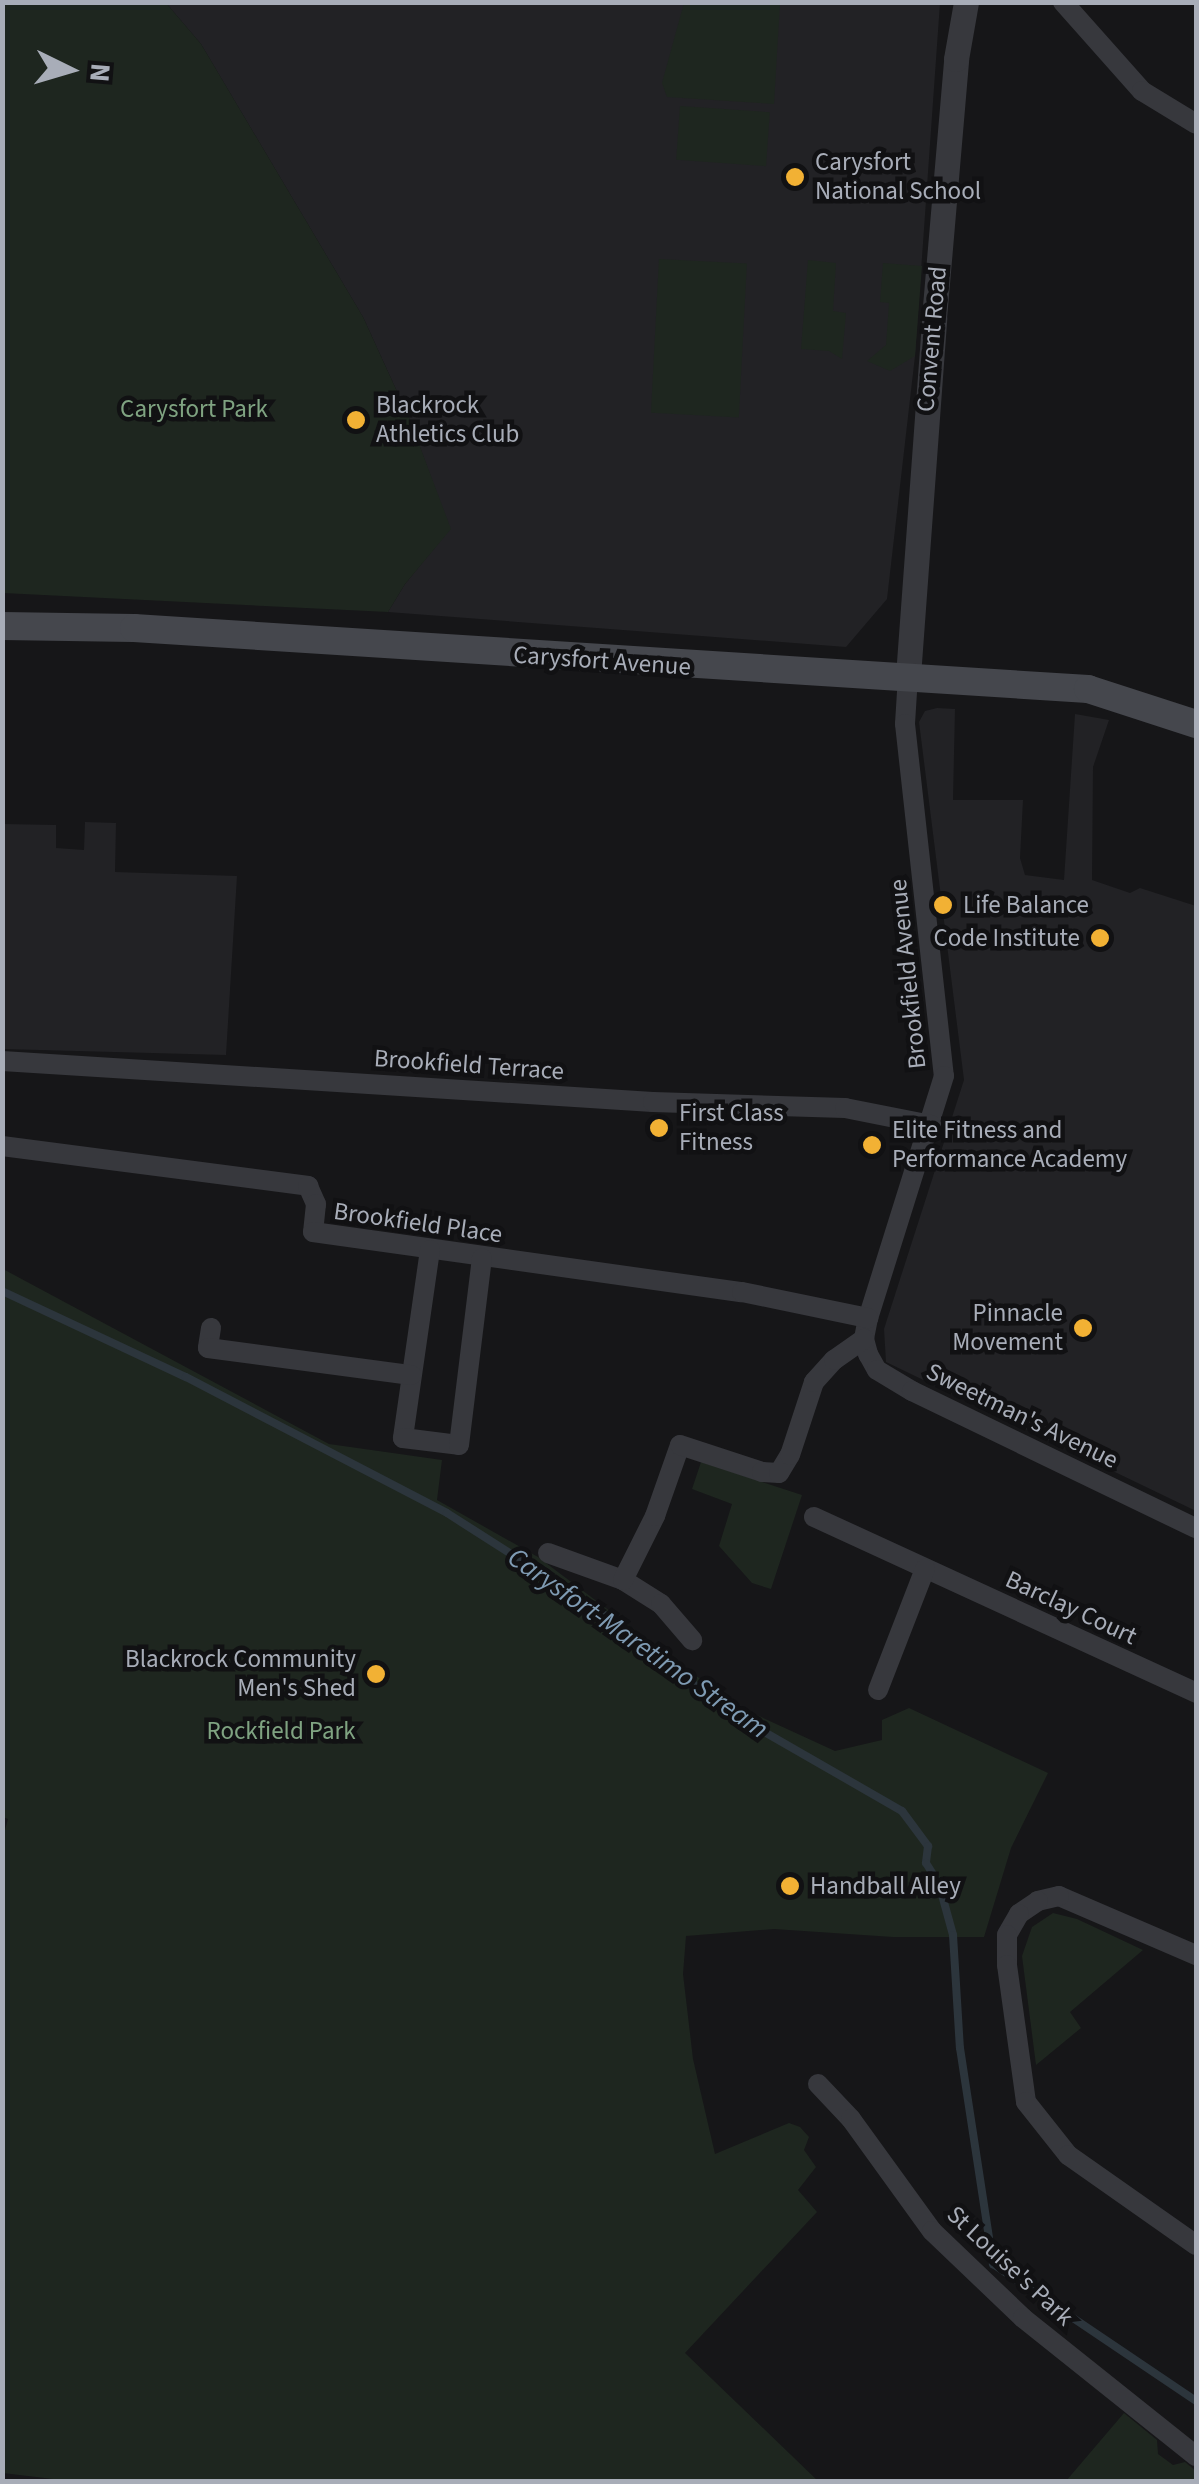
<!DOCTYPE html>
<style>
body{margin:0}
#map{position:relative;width:1199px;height:2484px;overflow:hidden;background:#161618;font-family:"Source Sans 3",sans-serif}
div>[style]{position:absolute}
.built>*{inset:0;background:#222225}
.green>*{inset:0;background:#1e261f;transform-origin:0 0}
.stream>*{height:8px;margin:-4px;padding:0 4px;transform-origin:4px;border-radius:4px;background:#2c353c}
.minor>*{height:20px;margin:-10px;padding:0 10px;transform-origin:10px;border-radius:10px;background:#37383d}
.tertiary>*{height:25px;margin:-12.5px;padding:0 12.5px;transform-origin:12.5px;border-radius:12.5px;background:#37383d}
.secondary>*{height:28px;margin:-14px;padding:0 14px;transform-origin:14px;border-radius:14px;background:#45474d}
.dots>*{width:28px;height:28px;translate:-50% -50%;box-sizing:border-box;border:5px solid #111113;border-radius:50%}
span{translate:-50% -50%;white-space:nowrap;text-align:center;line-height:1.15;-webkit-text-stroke:9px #111113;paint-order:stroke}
.poi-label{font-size:25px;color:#a8adb8}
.left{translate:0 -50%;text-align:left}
.right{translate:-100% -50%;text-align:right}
.street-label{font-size:25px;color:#a8adb8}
.park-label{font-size:25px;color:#7fa381}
.water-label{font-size:28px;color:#7f9bb3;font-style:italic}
.frame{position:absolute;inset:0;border:5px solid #a8adb8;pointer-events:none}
.north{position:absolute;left:20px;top:20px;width:100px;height:100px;-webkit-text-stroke:8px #111113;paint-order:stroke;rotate:95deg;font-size:28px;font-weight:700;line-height:40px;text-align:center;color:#a8adb8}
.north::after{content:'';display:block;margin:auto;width:35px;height:45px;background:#a8adb8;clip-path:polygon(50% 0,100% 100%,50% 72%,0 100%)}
</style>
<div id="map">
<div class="built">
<div style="clip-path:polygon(166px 3px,940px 3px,915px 356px,887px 599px,846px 647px,388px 612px,405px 584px,450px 529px,410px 420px,363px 317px,201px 44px)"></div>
<div style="clip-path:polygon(937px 708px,955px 709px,953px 800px,1023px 800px,1020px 858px,1025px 875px,1064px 880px,1075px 714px,1109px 720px,1093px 767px,1092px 880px,1130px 893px,1140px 888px,1196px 906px,1196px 1511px,886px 1362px,884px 1329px,964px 1080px,919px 722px,925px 711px)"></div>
<div style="clip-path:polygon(85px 822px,116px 823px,115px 872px,237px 876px,226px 1055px,3px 1049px,3px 824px,56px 825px,56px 848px,84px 850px)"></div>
</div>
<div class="green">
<div style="clip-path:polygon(2px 3px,166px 3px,201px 44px,363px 317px,410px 420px,451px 529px,405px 584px,388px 612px,3px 593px)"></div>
<div style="clip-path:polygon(684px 3px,780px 3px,774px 104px,667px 97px,662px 83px)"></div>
<div style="left:680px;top:106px;width:90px;height:54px;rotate:4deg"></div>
<div style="left:659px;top:259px;width:88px;height:154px;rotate:3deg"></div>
<div style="clip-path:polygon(808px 260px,836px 263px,833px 311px,846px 313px,842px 359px,829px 351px,801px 349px)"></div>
<div style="clip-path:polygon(883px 263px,922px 266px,915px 356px,890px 371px,867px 361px,886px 345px,889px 303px,880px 302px)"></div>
<div style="clip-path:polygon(3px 1269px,329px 1444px,442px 1460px,437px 1500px,538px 1557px,735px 1705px,835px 1751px,882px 1740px,882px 1720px,909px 1708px,1048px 1773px,1011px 1848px,984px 1937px,893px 1937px,774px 1929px,686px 1936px,683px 1974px,693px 2059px,715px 2154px,789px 2123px,800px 2127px,809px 2137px,804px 2150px,816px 2167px,798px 2190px,817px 2212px,685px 2353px,818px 2481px,78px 2482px,3px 2473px,2px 1841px,8px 1819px,3px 1817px)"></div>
<div style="clip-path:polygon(701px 1462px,802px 1495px,771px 1589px,752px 1583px,719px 1546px,732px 1504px,692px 1489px)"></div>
<div style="clip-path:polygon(1053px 1913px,1077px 1919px,1143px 1950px,1070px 2012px,1081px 2028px,1036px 2065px,1022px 1956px,1032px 1927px)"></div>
<div style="clip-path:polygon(1124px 2413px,1157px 2440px,1158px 2454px,1173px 2465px,1185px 2462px,1196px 2471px,1196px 2481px,1066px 2481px)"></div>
</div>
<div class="stream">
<div style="left:2px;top:1291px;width:203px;rotate:25.1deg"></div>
<div style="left:186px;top:1377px;width:294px;rotate:27.5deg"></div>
<div style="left:447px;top:1513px;width:174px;rotate:32.6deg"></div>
<div style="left:594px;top:1607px;width:170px;rotate:37.8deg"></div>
<div style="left:728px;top:1711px;width:201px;rotate:29.9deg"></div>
<div style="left:902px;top:1811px;width:44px;rotate:53.4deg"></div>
<div style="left:928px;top:1846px;width:17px;rotate:97deg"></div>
<div style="left:926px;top:1863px;width:25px;rotate:58deg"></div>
<div style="left:939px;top:1884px;width:53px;rotate:74.6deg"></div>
<div style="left:953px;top:1935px;width:113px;rotate:86.5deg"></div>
<div style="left:960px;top:2048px;width:219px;rotate:81.3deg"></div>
<div style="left:993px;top:2264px;width:245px;rotate:34deg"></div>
</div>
<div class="minor">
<div style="left:1063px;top:2px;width:119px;rotate:48.4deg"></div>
<div style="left:1142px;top:91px;width:63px;rotate:31.4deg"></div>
<div style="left:908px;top:676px;width:48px;rotate:93.6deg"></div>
<div style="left:905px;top:724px;width:354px;rotate:83.7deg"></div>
<div style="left:944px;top:1076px;width:254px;rotate:107.4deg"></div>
<div style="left:868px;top:1318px;width:21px;rotate:101deg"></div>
<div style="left:864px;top:1339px;width:16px;rotate:75deg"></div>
<div style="left:868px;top:1354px;width:18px;rotate:61deg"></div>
<div style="left:877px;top:1370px;width:41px;rotate:31deg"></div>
<div style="left:912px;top:1391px;width:315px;rotate:25.8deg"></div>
<div style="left:2px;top:1061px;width:652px;rotate:3.6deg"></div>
<div style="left:653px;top:1102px;width:192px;rotate:1.8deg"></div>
<div style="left:845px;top:1108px;width:88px;rotate:11.2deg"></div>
<div style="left:2px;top:1146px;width:309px;rotate:7.4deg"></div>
<div style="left:308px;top:1186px;width:20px;rotate:66deg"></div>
<div style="left:316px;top:1204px;width:28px;rotate:96deg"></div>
<div style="left:313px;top:1232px;width:433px;rotate:8deg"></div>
<div style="left:742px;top:1292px;width:129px;rotate:11.7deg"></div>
<div style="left:430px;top:1250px;width:190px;rotate:98.2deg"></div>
<div style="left:403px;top:1438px;width:56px;rotate:7.1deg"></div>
<div style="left:459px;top:1445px;width:188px;rotate:-83deg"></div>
<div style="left:211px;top:1328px;width:20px;rotate:99deg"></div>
<div style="left:208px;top:1348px;width:205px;rotate:7.6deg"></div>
<div style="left:814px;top:1517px;width:421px;rotate:24.7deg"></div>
<div style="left:548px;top:1553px;width:80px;rotate:19.8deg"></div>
<div style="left:623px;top:1580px;width:45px;rotate:32.3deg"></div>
<div style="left:661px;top:1604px;width:48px;rotate:49.3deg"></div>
<div style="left:623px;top:1580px;width:72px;rotate:-63.4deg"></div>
<div style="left:655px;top:1516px;width:75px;rotate:-70.6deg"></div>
<div style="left:680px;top:1445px;width:86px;rotate:18.2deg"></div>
<div style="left:762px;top:1472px;width:17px;rotate:3deg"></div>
<div style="left:779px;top:1473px;width:21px;rotate:-59deg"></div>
<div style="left:790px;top:1455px;width:77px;rotate:-71.8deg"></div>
<div style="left:814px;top:1382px;width:30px;rotate:-48deg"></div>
<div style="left:834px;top:1360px;width:37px;rotate:-35deg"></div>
<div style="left:878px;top:1690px;width:130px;rotate:-68.8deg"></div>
<div style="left:1196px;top:1955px;width:149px;rotate:-156.7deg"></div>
<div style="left:1059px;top:1896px;width:22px;rotate:167deg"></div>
<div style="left:1038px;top:1901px;width:23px;rotate:146deg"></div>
<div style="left:1019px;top:1914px;width:24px;rotate:120deg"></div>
<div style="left:1007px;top:1935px;width:30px;rotate:90deg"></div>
<div style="left:1007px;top:1965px;width:138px;rotate:82.1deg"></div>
<div style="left:1026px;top:2102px;width:68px;rotate:51.6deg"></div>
<div style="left:1068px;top:2155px;width:156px;rotate:35.1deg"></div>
<div style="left:818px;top:2084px;width:48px;rotate:46.7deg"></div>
<div style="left:851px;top:2119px;width:138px;rotate:54.1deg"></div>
<div style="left:932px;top:2231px;width:126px;rotate:43.7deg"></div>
<div style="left:1023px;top:2318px;width:221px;rotate:38.6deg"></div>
</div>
<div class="tertiary">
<div style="left:908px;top:676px;width:359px;rotate:-85.8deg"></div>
<div style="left:934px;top:318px;width:260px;rotate:-85.1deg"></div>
<div style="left:956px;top:59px;width:58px;rotate:-80deg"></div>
</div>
<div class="secondary">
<div style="left:2px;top:626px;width:132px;rotate:0.9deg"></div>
<div style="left:134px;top:628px;width:956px;rotate:3.66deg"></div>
<div style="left:1088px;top:689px;width:114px;rotate:18deg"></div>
</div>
<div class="dots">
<div style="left:795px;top:177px;background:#f2b134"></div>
<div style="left:356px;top:420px;background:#f2b134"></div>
<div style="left:943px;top:905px;background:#f2b134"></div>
<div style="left:1100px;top:938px;background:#f2b134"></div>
<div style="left:659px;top:1128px;background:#f2b134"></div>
<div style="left:872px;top:1145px;background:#f2b134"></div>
<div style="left:1083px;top:1328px;background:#f2b134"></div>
<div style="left:376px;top:1674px;background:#f2b134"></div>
<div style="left:790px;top:1886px;background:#f2b134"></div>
</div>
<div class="poi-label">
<span class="left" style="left:815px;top:177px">Carysfort<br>National School</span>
<span class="left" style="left:376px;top:420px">Blackrock<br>Athletics Club</span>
<span class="left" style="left:963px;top:905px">Life Balance</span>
<span class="right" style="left:1080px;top:938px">Code Institute</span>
<span class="left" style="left:679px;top:1128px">First Class<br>Fitness</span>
<span class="left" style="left:892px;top:1145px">Elite Fitness and<br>Performance Academy</span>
<span class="right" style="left:1063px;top:1328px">Pinnacle<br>Movement</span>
<span class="right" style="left:356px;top:1674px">Blackrock Community<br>Men's Shed</span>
<span class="left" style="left:810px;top:1886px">Handball Alley</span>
</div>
<div class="street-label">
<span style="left:932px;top:339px;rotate:-85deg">Convent Road</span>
<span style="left:602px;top:661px;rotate:4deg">Carysfort Avenue</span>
<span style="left:908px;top:974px;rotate:-96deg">Brookfield Avenue</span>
<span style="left:469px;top:1065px;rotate:4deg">Brookfield Terrace</span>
<span style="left:418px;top:1223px;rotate:8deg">Brookfield Place</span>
<span style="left:1022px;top:1416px;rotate:26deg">Sweetman's Avenue</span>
<span style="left:1071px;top:1608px;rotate:25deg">Barclay Court</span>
<span style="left:1010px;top:2266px;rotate:43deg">St Louise's Park</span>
</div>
<div class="park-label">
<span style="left:194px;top:409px">Carysfort Park</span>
<span style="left:281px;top:1731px">Rockfield Park</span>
</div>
<div class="water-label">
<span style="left:638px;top:1643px;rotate:35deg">Carysfort-Maretimo Stream</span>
</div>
<div class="frame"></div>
<div class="north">N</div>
</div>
